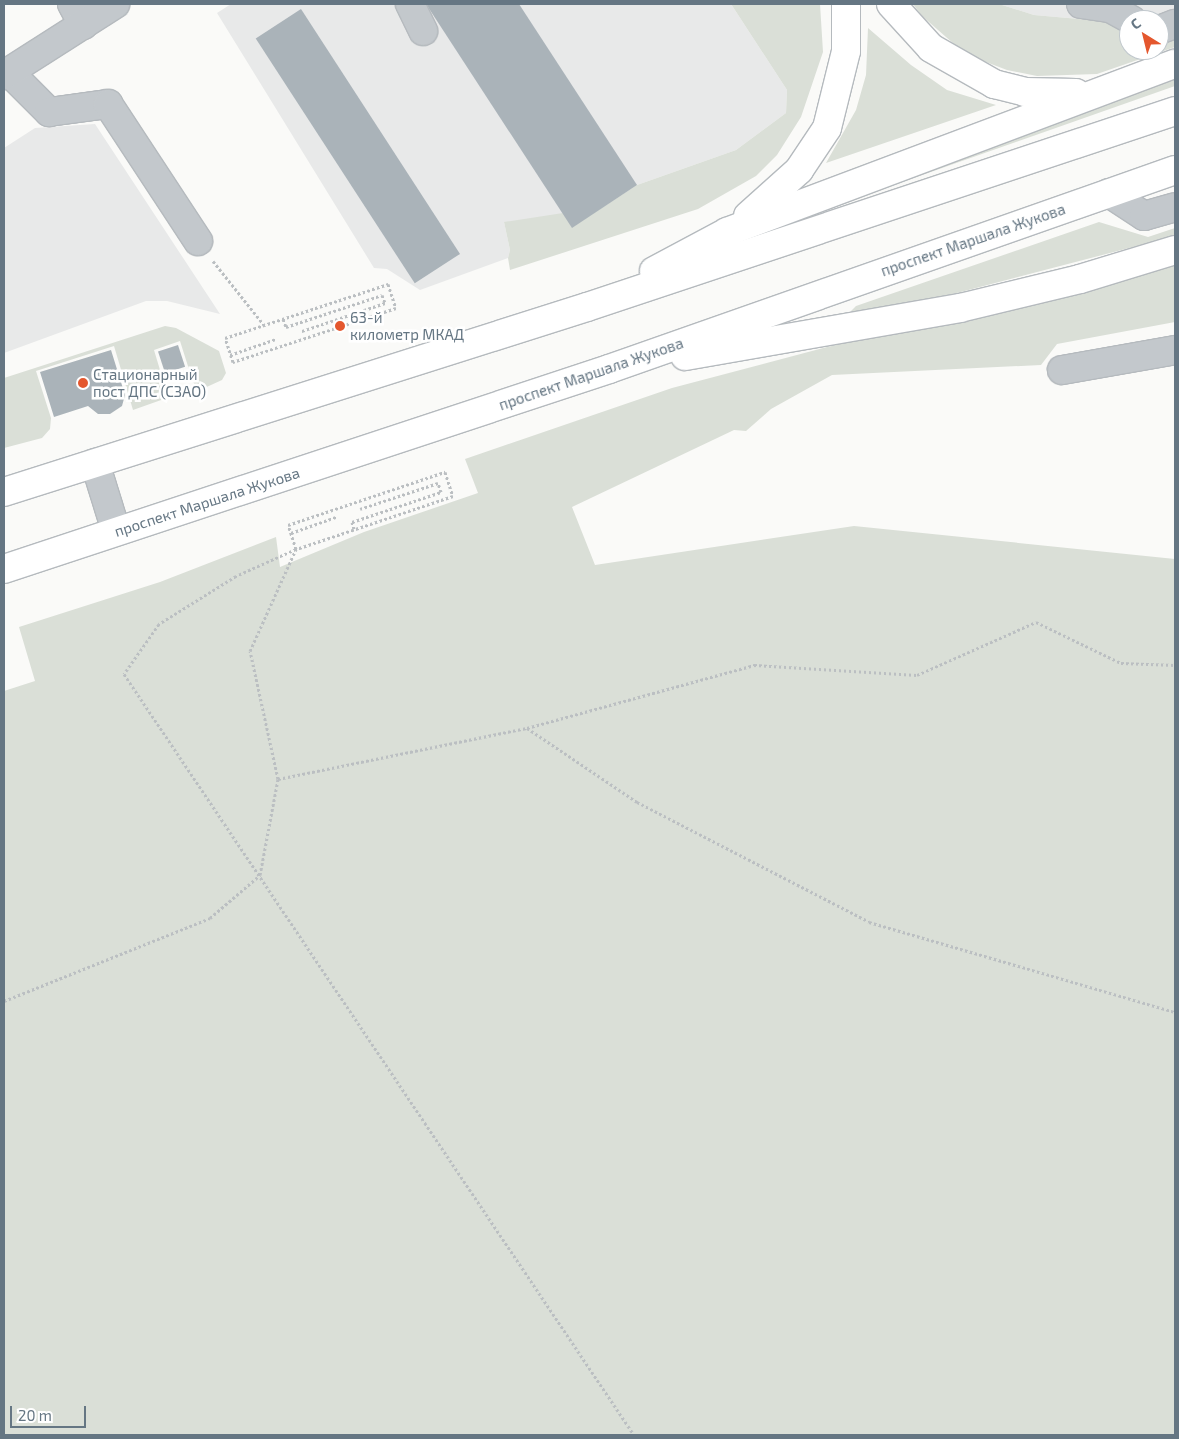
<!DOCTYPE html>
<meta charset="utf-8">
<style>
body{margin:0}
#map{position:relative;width:1179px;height:1439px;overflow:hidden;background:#fafaf8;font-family:"Exo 2",sans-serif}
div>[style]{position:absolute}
.built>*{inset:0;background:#e8e9e9}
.green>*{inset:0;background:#dadfd7}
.building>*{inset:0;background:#aab3b9;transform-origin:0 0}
.path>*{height:3px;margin-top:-1.5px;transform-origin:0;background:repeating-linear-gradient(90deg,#bbbfc2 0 2.5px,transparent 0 5px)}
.roads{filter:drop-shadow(1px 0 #b5babe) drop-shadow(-1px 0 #b5babe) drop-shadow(0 1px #b5babe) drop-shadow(0 -1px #b5babe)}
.minor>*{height:28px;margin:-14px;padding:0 14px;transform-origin:14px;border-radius:14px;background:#c3c8cc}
.major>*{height:28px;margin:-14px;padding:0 14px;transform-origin:14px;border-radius:14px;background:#fff}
.dots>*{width:14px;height:14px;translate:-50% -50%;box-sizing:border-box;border:2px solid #fff;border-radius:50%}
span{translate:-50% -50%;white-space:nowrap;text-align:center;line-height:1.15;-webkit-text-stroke:5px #fff;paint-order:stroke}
.street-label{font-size:15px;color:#657683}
.poi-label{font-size:15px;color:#657683}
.left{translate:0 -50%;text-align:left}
.frame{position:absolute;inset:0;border:5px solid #657683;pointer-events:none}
.north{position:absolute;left:1119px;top:10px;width:50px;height:50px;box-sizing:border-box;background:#fff;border:1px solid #c1c8cd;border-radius:50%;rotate:324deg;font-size:14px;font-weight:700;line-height:20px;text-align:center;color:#657683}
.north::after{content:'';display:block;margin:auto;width:18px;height:22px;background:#e4572e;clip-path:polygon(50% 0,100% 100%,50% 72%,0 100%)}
.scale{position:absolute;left:10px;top:1406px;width:76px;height:22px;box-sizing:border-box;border:2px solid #657683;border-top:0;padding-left:6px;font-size:15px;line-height:18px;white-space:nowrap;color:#657683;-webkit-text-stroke:4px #fff;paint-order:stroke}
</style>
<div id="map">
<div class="built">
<div style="clip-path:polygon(231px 4px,731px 4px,787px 90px,786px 113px,736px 150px,637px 185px,572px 228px,504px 222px,510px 250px,508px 258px,420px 290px,387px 269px,374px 268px,217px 13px)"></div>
<div style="clip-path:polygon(999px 4px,1175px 4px,1175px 8px,1125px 30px,1102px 21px,1034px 15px)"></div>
<div style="clip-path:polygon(95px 124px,220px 314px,167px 301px,146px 301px,4px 353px,4px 148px,35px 128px)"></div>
</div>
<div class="green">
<div style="clip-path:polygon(731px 4px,820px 4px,823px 52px,801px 117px,777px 155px,756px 176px,698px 209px,510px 270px,508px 258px,510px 250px,504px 222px,563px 213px,572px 227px,637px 185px,736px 150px,786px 113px,787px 90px)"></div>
<div style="clip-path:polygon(913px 4px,999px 4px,1034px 15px,1102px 21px,1129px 32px,1129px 50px,1159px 50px,1159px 37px,1175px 33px,1175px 47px,1097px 74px,1037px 76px,1007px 70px,978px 59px,954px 44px,922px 16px)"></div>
<div style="clip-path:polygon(868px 28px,911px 65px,947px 90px,996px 105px,826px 163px,856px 110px,866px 75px)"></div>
<div style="clip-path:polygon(1175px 77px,1175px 86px,820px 211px)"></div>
<div style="clip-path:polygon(1099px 222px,1148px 237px,1175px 228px,1175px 236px,957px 293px,858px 315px,851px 311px,856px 306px)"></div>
<div style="clip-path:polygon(1175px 262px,1175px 322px,1057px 344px,1041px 365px,832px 375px,771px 409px,746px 431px,734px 430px,572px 507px,595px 565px,854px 526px,1175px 559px,1175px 1435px,4px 1435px,4px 691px,35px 681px,19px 627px,160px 582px,276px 537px,280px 567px,364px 532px,478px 493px,465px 459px,672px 388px,827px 347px,1039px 301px)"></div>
<div style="clip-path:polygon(165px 326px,176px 328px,219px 351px,226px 373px,222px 380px,200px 390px,193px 382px,180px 341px,154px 350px,166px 390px,164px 399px,133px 410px,114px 346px,36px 371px,51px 418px,50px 429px,42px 438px,4px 448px,4px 378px)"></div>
</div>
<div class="building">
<div style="clip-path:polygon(426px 4px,519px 4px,637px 185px,572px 228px)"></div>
<div style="left:301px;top:9px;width:292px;height:54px;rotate:57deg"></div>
<div style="left:178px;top:345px;width:23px;height:21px;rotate:72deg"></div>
<div style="clip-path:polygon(111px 350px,125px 395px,122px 406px,110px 414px,98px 414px,88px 406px,54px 417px,40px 372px)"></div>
</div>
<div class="path">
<div style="left:213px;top:261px;width:82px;rotate:51.4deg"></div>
<div style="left:388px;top:284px;width:25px;rotate:72deg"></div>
<div style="left:396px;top:308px;width:172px;rotate:161.7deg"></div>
<div style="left:233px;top:362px;width:25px;rotate:-108deg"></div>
<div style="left:225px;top:338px;width:172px;rotate:-18.3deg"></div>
<div style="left:283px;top:319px;width:9px;rotate:69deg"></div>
<div style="left:286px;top:327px;width:101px;rotate:-18.4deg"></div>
<div style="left:382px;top:295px;width:9px;rotate:69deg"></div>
<div style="left:385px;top:303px;width:88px;rotate:161.4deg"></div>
<div style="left:230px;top:355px;width:49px;rotate:-19.2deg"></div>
<div style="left:354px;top:529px;width:7px;rotate:-106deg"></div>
<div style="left:352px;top:522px;width:94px;rotate:-18.6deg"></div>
<div style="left:441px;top:492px;width:9px;rotate:-108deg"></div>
<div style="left:438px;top:483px;width:82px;rotate:161.6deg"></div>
<div style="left:291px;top:533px;width:48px;rotate:-19.6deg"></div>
<div style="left:527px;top:728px;width:133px;rotate:33.9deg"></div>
<div style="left:637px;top:802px;width:261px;rotate:27.3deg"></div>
<div style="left:869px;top:922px;width:319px;rotate:16.4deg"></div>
<div style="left:278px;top:779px;width:131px;rotate:-102.3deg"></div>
<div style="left:250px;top:651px;width:112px;rotate:-65.7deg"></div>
<div style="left:296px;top:549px;width:25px;rotate:-108deg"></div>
<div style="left:288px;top:525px;width:166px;rotate:-18.7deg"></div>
<div style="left:445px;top:472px;width:25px;rotate:72deg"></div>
<div style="left:453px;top:496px;width:166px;rotate:161.3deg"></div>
<div style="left:296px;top:549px;width:66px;rotate:155.8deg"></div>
<div style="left:236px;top:576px;width:91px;rotate:148.1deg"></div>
<div style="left:159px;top:624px;width:61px;rotate:125deg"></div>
<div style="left:124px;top:674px;width:916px;rotate:56.17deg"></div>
<div style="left:4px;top:1001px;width:222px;rotate:-21.9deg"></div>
<div style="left:210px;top:918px;width:66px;rotate:-40.7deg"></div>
<div style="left:260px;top:875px;width:98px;rotate:-79.4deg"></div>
<div style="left:278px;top:779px;width:254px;rotate:-11.6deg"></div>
<div style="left:527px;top:728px;width:236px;rotate:-15.5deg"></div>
<div style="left:754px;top:665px;width:163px;rotate:3.5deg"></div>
<div style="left:917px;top:675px;width:130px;rotate:-24deg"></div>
<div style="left:1036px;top:622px;width:94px;rotate:25.8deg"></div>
<div style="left:1121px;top:663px;width:54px;rotate:2.1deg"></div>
</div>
<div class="roads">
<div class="minor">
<div style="left:72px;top:4px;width:24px;rotate:62deg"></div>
<div style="left:410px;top:4px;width:30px;rotate:64deg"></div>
<div style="left:1081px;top:4px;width:29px;rotate:8deg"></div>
<div style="left:1110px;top:8px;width:25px;rotate:29deg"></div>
<div style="left:1159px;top:30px;width:17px;rotate:-21deg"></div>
<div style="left:9px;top:72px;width:57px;rotate:45deg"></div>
<div style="left:49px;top:112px;width:60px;rotate:-7.7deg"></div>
<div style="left:108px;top:104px;width:164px;rotate:56.7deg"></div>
<div style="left:4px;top:75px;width:132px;rotate:-32.6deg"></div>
<div style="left:1109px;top:193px;width:42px;rotate:33.3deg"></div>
<div style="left:1144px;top:216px;width:32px;rotate:-16deg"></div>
<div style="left:1062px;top:370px;width:115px;rotate:-10deg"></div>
<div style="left:95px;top:463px;width:71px;rotate:72.8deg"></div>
</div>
<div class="major">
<div style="left:891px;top:4px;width:59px;rotate:47.7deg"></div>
<div style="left:931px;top:48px;width:73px;rotate:29.7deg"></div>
<div style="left:994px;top:84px;width:32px;rotate:14deg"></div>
<div style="left:1025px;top:92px;width:51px;rotate:1.1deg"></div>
<div style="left:748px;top:216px;width:69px;rotate:-42deg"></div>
<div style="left:799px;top:170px;width:50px;rotate:-56.3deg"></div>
<div style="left:827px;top:128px;width:79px;rotate:-76.1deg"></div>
<div style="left:846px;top:51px;width:47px;rotate:-90deg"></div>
<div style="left:654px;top:271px;width:83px;rotate:-28.1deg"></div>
<div style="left:727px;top:232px;width:478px;rotate:-20.6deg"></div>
<div style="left:685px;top:356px;width:279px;rotate:-9.9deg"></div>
<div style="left:960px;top:308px;width:123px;rotate:-13.6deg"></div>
<div style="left:1080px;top:279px;width:99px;rotate:-17deg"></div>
<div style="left:4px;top:492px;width:612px;rotate:-17.61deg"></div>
<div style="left:587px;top:307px;width:620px;rotate:-18.43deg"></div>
<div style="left:4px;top:569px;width:637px;rotate:-18.29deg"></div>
<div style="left:609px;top:369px;width:600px;rotate:-19.37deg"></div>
</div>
</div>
<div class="dots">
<div style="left:340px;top:326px;background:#e4572e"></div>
<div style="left:83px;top:383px;background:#e4572e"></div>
</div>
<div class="street-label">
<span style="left:973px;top:240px;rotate:-19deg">проспект Маршала Жукова</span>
<span style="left:591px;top:374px;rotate:-19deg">проспект Маршала Жукова</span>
<span style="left:207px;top:502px;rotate:-18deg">проспект Маршала Жукова</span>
</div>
<div class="poi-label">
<span class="left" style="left:350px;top:326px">63-й<br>километр МКАД</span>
<span class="left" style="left:93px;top:383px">Стационарный<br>пост ДПС (СЗАО)</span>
</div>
<div class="frame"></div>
<div class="north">С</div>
<div class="scale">20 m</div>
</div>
